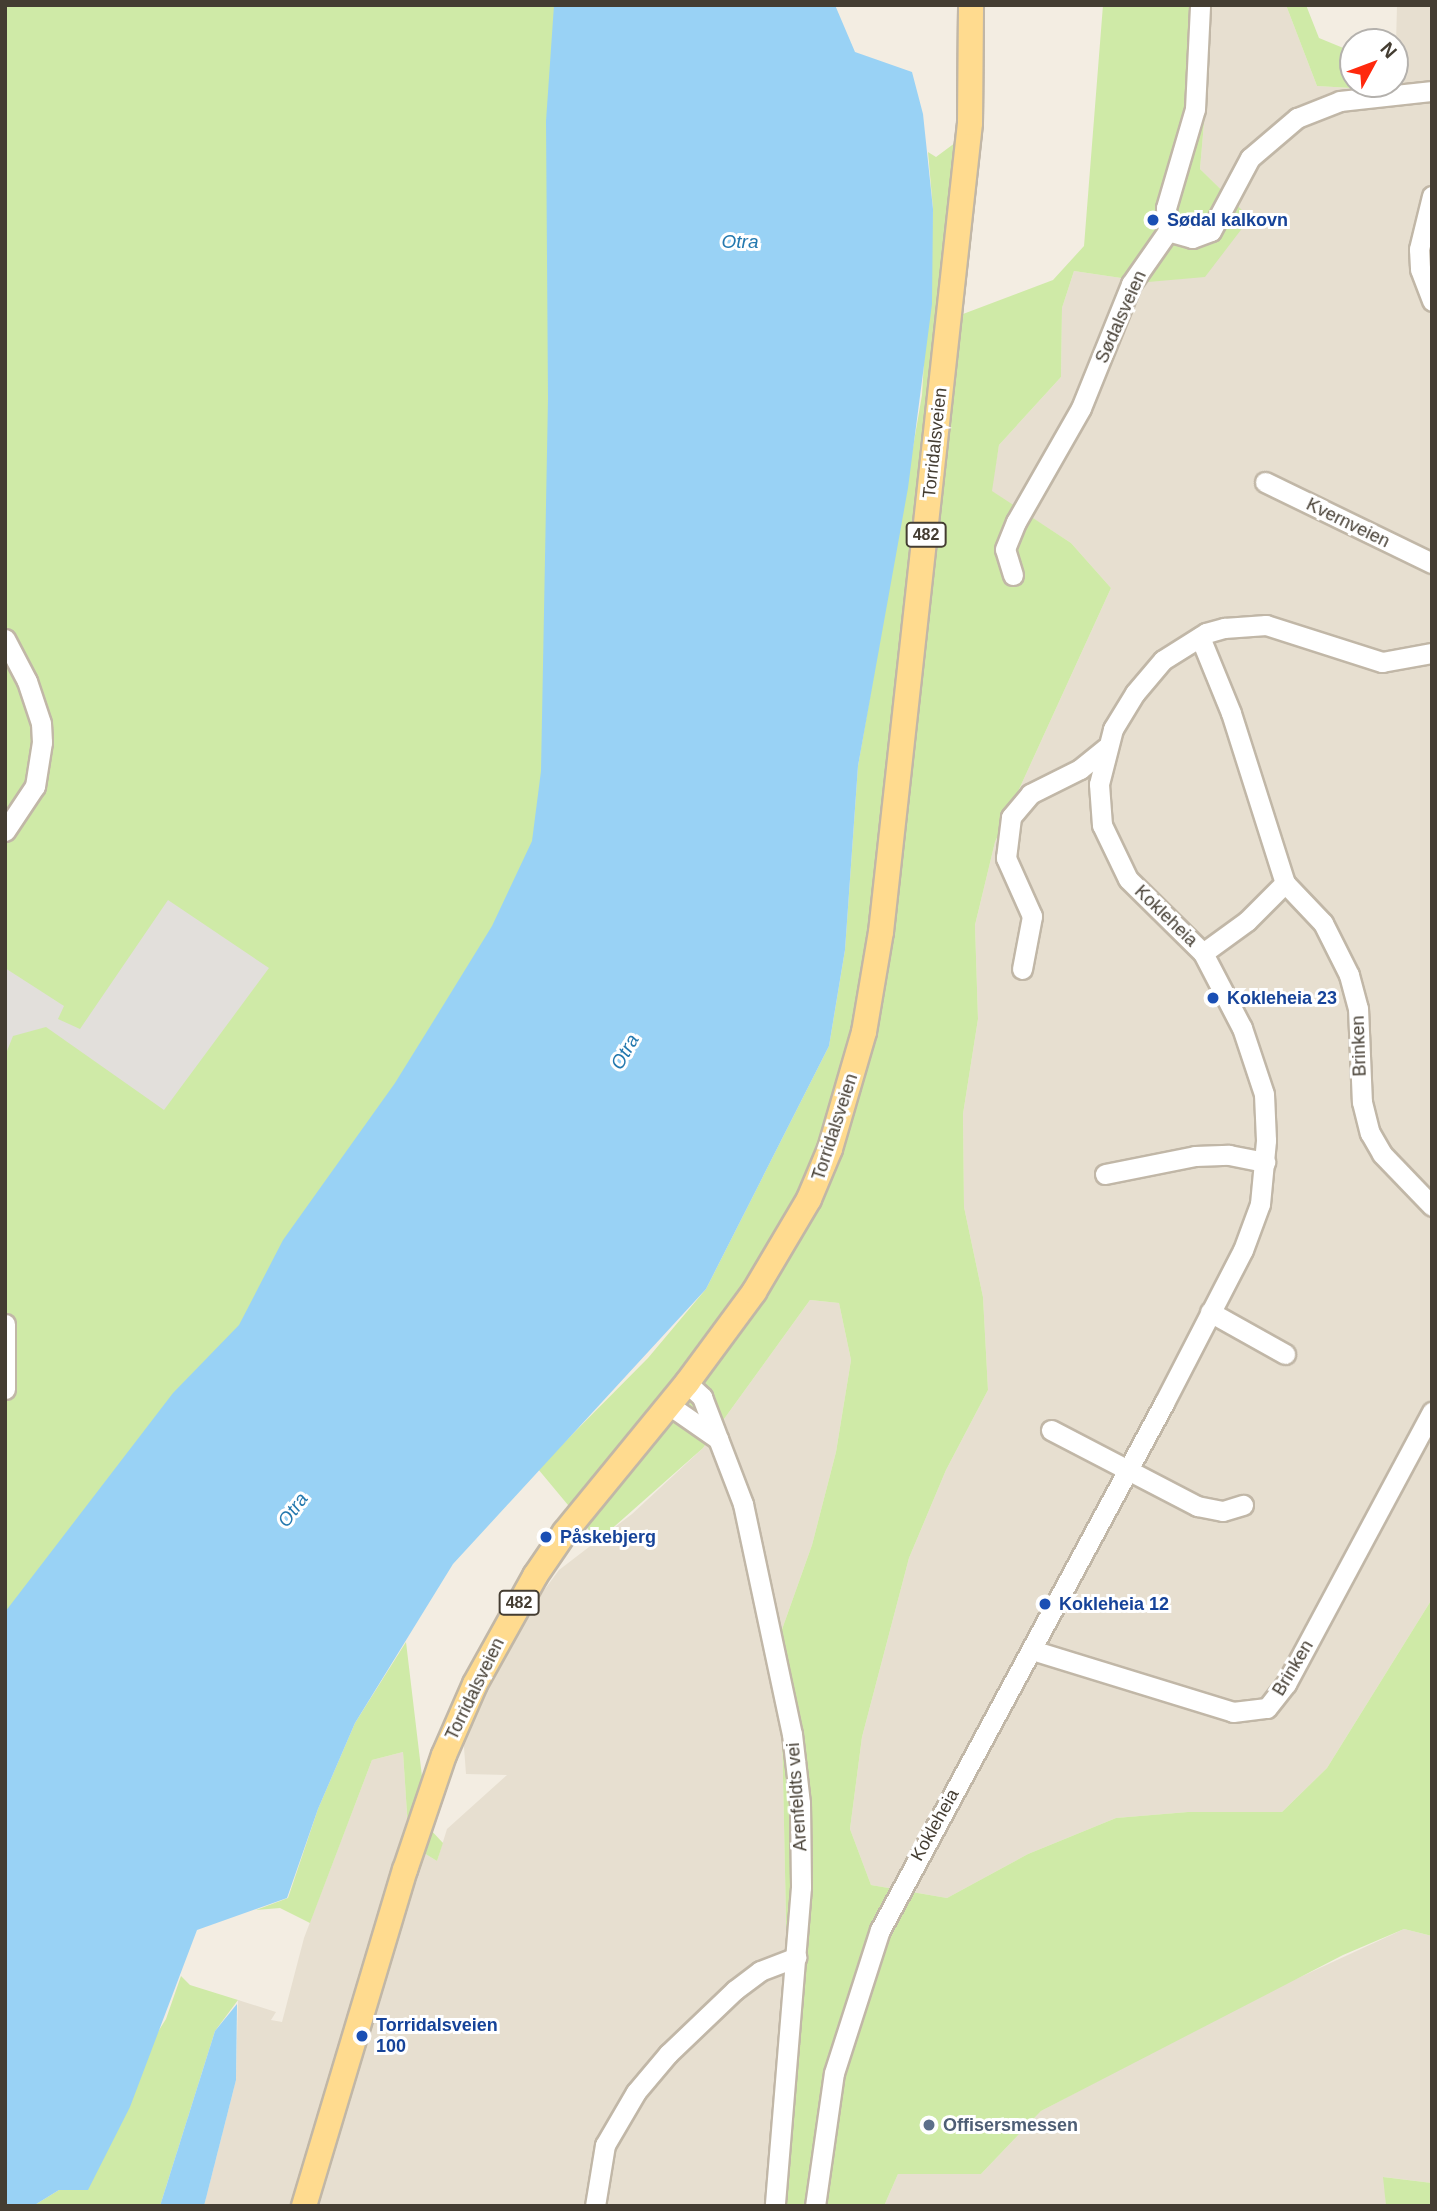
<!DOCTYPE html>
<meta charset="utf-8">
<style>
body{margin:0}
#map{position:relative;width:1437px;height:2211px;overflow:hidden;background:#f3ede2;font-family:Arial,sans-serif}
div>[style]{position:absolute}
.residential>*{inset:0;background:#e7dfd0}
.green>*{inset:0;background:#cfeaa7}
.parking>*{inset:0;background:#e2dfdb}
.water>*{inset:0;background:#99d2f5}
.roads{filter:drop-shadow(2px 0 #c1b7a7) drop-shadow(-2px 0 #c1b7a7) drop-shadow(0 2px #c1b7a7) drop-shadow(0 -2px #c1b7a7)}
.minor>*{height:19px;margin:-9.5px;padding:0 9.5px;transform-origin:9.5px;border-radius:9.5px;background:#fff}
.major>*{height:24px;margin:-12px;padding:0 12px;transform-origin:12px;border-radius:12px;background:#ffdb8f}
.dots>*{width:19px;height:19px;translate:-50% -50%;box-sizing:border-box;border:4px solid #fff;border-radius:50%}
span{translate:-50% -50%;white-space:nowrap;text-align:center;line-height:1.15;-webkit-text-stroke:6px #fff;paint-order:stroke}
.shield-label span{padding:2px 5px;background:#fff;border:2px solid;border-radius:5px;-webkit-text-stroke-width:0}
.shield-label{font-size:16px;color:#443d32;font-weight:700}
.transit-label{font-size:18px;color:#164399;font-weight:700}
.left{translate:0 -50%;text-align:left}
.street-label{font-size:18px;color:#443d32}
.service-label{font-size:18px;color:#4e5e75;font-weight:700}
.water-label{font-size:19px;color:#2479af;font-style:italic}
.frame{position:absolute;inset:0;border:7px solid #443d32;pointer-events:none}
.north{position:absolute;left:1339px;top:28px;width:70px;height:70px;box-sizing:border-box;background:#fff;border:2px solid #b4b1ad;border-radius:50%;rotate:49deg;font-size:19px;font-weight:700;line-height:28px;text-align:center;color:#443d32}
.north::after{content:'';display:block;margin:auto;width:24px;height:32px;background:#ff290d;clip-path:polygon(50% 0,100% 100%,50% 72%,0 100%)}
</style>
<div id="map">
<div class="residential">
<div style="clip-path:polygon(1207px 5px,1286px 5px,1317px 86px,1368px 89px,1372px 84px,1395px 84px,1397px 5px,1432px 5px,1432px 1599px,1327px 1768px,1282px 1812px,1188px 1812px,1116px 1818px,1028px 1854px,947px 1898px,871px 1885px,850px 1829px,862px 1737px,909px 1558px,946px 1470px,988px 1390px,983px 1297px,964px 1207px,963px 1114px,978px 1019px,975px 925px,995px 842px,1111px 588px,1071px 543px,991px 491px,999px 445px,1061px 377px,1062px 308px,1074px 271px,1148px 282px,1249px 218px,1200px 169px,1209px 65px)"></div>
<div style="clip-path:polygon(810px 1300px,839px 1303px,851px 1360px,836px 1452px,812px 1545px,780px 1635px,788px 2014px,776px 2206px,204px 2206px,236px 2080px,238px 2000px,276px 2012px,271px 2020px,282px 2022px,304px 1938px,372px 1760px,403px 1752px,409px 1844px,437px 1861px,447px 1829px,507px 1775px,466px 1774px,463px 1734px,502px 1647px,559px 1570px,632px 1514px,703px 1448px)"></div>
<div style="clip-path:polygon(1404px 1929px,1432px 1936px,1432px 2183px,1384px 2177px,1386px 2206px,884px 2206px,898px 2174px,981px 2174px,1041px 2111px,1257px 1997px)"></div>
</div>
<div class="green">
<div style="clip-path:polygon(5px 5px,685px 5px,618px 817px,5px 1842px)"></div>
<div style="clip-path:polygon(1103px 5px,1207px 5px,1209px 65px,1200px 169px,1250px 218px,1205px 277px,1148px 282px,1074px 271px,1062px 308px,1061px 377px,999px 445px,992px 491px,1071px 543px,1111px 588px,995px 842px,975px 925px,978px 1019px,963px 1114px,964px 1207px,983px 1297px,988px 1390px,946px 1470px,909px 1558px,862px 1737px,850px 1829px,871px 1885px,947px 1898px,1028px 1854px,1116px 1818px,1188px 1812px,1282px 1812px,1327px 1768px,1432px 1599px,1432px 1936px,1404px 1929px,1343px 1955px,1041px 2111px,981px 2174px,898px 2174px,884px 2206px,776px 2206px,788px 2014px,780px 1635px,812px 1545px,836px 1452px,851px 1360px,839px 1303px,810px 1300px,703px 1448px,598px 1541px,538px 1469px,648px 1358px,706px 1289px,829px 1046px,845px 950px,858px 766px,922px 395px,933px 209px,928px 152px,936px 157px,963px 137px,956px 292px,963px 314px,1053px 280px,1084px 246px)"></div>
<div style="clip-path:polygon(1286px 5px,1306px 5px,1319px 38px,1353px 52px,1353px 84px,1372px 84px,1368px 89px,1317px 86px)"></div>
<div style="clip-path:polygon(406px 1642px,428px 1827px,443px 1843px,437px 1861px,409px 1844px,403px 1752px,372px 1760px,310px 1923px,280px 1908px,256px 1910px,288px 1898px,318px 1809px,355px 1723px)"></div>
<div style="clip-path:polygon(181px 1976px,190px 1985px,238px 2000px,215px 2031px,160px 2206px,33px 2206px,59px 2190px,166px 2019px)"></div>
<div style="clip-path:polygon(1383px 2177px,1432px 2183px,1432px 2206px,1386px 2206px)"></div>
</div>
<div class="parking">
<div style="clip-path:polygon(168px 900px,269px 968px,164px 1110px,46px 1027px,13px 1036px,5px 1056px,5px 968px,64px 1006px,58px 1019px,80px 1029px)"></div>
</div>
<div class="water">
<div style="clip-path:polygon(554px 5px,835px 5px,855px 52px,912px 72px,923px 114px,933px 209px,932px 304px,908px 488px,858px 766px,845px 950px,829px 1046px,706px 1289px,453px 1564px,355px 1723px,318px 1809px,287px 1898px,197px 1930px,130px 2107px,88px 2190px,59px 2190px,33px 2206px,5px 2206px,5px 1612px,173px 1393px,239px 1325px,283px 1240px,395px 1083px,444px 1004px,492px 926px,532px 841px,541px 771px,548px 398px,546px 121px)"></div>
<div style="clip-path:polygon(237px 2004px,236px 2080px,204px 2206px,160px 2206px,215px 2031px)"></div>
</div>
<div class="roads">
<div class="minor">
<div style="left:1432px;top:196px;width:55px;rotate:103.8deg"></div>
<div style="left:1419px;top:249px;width:20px;rotate:87deg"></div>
<div style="left:1420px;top:269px;width:34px;rotate:69deg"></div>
<div style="left:1168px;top:231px;width:25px;rotate:16deg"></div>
<div style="left:1192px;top:238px;width:20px;rotate:-20deg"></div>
<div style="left:1211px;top:231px;width:83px;rotate:-61.9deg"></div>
<div style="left:1250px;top:158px;width:62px;rotate:-40.4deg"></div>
<div style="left:1297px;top:118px;width:46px;rotate:-21.6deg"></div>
<div style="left:1340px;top:101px;width:93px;rotate:-6.2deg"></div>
<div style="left:1265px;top:482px;width:186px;rotate:25.9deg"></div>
<div style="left:1013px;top:575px;width:27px;rotate:-107deg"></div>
<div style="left:1005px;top:549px;width:29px;rotate:-68deg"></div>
<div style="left:1016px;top:522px;width:131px;rotate:-60.3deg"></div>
<div style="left:1081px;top:408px;width:134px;rotate:-68deg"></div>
<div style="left:1131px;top:284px;width:65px;rotate:-55.1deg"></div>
<div style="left:1168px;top:231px;width:23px;rotate:-95deg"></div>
<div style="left:1166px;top:208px;width:103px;rotate:-73.7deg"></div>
<div style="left:1195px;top:109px;width:104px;rotate:-87.2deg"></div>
<div style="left:1200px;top:637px;width:82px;rotate:67.8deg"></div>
<div style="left:1231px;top:713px;width:178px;rotate:72.4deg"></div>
<div style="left:1285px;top:883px;width:55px;rotate:46.5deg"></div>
<div style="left:1323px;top:923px;width:58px;rotate:63.4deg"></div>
<div style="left:1349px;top:975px;width:34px;rotate:75deg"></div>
<div style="left:1358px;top:1008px;width:94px;rotate:87.6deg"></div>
<div style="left:1362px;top:1102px;width:32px;rotate:76deg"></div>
<div style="left:1370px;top:1133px;width:24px;rotate:60deg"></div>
<div style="left:1382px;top:1154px;width:72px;rotate:46.1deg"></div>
<div style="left:5px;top:639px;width:47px;rotate:62.4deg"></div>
<div style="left:27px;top:681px;width:44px;rotate:71.6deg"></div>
<div style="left:41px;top:723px;width:19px;rotate:87deg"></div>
<div style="left:42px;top:742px;width:45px;rotate:99deg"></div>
<div style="left:35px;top:786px;width:54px;rotate:123.7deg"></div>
<div style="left:1203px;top:953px;width:54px;rotate:-36deg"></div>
<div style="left:1247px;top:921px;width:54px;rotate:-45deg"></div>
<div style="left:1022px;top:969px;width:54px;rotate:-79.3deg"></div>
<div style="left:1032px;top:916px;width:64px;rotate:-114.1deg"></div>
<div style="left:1006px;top:858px;width:41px;rotate:-83deg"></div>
<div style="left:1011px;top:817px;width:30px;rotate:-50deg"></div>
<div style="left:1030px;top:794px;width:56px;rotate:-26.6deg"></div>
<div style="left:1080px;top:769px;width:33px;rotate:-39deg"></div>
<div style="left:1105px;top:1174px;width:92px;rotate:-11.3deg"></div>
<div style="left:1195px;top:1156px;width:34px;rotate:-2deg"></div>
<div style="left:1229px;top:1155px;width:37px;rotate:11deg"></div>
<div style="left:1210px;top:1312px;width:86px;rotate:29.2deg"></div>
<div style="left:5px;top:1324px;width:65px;rotate:90deg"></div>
<div style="left:687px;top:1383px;width:21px;rotate:43deg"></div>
<div style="left:702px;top:1397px;width:115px;rotate:69deg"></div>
<div style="left:743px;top:1504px;width:235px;rotate:78deg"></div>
<div style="left:792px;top:1734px;width:69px;rotate:83.4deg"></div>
<div style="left:800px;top:1803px;width:84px;rotate:89.3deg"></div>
<div style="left:801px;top:1887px;width:320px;rotate:94.7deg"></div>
<div style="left:669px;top:1405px;width:60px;rotate:34.8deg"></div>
<div style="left:1051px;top:1430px;width:165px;rotate:27.5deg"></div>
<div style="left:1197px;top:1506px;width:26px;rotate:11deg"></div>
<div style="left:1223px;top:1511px;width:21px;rotate:-17deg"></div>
<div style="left:1032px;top:1650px;width:210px;rotate:17.1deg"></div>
<div style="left:1233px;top:1712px;width:34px;rotate:-7deg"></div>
<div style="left:1267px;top:1708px;width:31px;rotate:-52deg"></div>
<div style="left:1286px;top:1684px;width:309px;rotate:-61.8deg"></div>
<div style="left:595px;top:2206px;width:62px;rotate:-80.7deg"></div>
<div style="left:605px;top:2145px;width:61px;rotate:-59.7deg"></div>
<div style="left:636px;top:2092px;width:50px;rotate:-49.9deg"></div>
<div style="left:668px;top:2054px;width:93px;rotate:-43.7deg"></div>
<div style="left:735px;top:1990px;width:31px;rotate:-37deg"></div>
<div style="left:760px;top:1971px;width:39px;rotate:-21deg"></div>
<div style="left:815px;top:2206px;width:134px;rotate:-81.9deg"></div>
<div style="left:834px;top:2073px;width:150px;rotate:-72.2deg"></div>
<div style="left:880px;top:1930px;width:599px;rotate:-61.68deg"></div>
<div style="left:1164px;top:1403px;width:172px;rotate:-62.7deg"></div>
<div style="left:1243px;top:1250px;width:49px;rotate:-69.7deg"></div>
<div style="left:1260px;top:1204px;width:64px;rotate:-84.6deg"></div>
<div style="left:1266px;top:1140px;width:46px;rotate:-92.5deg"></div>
<div style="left:1264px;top:1094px;width:70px;rotate:-108.4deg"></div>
<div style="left:1242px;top:1028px;width:85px;rotate:-117.5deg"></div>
<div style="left:1203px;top:953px;width:105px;rotate:-135.4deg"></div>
<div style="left:1128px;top:879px;width:60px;rotate:-115.7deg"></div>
<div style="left:1102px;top:825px;width:41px;rotate:-94.2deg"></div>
<div style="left:1099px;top:784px;width:57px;rotate:-75.7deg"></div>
<div style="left:1113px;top:729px;width:42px;rotate:-58.6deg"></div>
<div style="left:1135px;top:693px;width:43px;rotate:-49.7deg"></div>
<div style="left:1163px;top:660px;width:51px;rotate:-32.1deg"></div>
<div style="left:1206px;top:633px;width:19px;rotate:-16deg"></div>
<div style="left:1224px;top:628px;width:42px;rotate:-4.1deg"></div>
<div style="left:1266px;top:625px;width:122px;rotate:17.7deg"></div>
<div style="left:1382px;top:662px;width:51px;rotate:-10.2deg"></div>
</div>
<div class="major">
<div style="left:304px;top:2206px;width:351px;rotate:-73.3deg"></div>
<div style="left:405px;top:1870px;width:121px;rotate:-71.3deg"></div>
<div style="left:444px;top:1755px;width:77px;rotate:-66.4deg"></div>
<div style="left:475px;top:1684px;width:124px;rotate:-60.9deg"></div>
<div style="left:535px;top:1576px;width:53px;rotate:-55.7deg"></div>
<div style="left:565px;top:1532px;width:193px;rotate:-50.7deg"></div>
<div style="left:687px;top:1383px;width:113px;rotate:-53.6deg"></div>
<div style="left:754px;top:1292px;width:108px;rotate:-59.4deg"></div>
<div style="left:809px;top:1199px;width:54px;rotate:-67.2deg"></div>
<div style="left:830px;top:1149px;width:122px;rotate:-73.8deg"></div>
<div style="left:864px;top:1032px;width:101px;rotate:-80.4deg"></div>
<div style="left:881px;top:932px;width:814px;rotate:-83.72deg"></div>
<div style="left:970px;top:123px;width:118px;rotate:-89.5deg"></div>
</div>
</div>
<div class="dots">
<div style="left:1153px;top:220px;background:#1a4fb4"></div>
<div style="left:1213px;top:998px;background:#1a4fb4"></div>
<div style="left:546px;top:1537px;background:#1a4fb4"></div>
<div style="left:1045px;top:1604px;background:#1a4fb4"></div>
<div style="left:362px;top:2036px;background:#1a4fb4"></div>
<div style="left:929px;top:2125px;background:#5c6f8a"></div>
</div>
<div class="shield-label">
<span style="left:926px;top:535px">482</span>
<span style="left:519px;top:1603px">482</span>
</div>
<div class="transit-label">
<span class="left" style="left:1167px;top:220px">Sødal kalkovn</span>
<span class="left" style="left:1227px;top:998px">Kokleheia 23</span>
<span class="left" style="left:560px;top:1537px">Påskebjerg</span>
<span class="left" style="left:1059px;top:1604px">Kokleheia 12</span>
<span class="left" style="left:376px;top:2036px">Torridalsveien<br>100</span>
</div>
<div class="street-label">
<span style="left:1121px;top:317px;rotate:-66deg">Sødalsveien</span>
<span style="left:935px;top:443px;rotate:-84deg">Torridalsveien</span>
<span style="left:1348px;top:523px;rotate:26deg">Kvernveien</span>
<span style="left:1166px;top:916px;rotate:44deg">Kokleheia</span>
<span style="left:1359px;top:1046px;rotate:-92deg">Brinken</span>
<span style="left:835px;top:1127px;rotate:-72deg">Torridalsveien</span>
<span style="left:1293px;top:1668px;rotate:-59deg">Brinken</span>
<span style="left:475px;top:1689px;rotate:-64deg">Torridalsveien</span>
<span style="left:797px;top:1797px;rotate:-94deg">Arenfeldts vei</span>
<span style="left:935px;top:1825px;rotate:-61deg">Kokleheia</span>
</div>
<div class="service-label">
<span class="left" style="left:943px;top:2125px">Offisersmessen</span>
</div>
<div class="water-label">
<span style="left:740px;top:242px">Otra</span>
<span style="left:625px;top:1052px;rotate:-61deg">Otra</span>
<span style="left:293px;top:1510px;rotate:-54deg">Otra</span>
</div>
<div class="frame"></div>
<div class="north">N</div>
</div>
